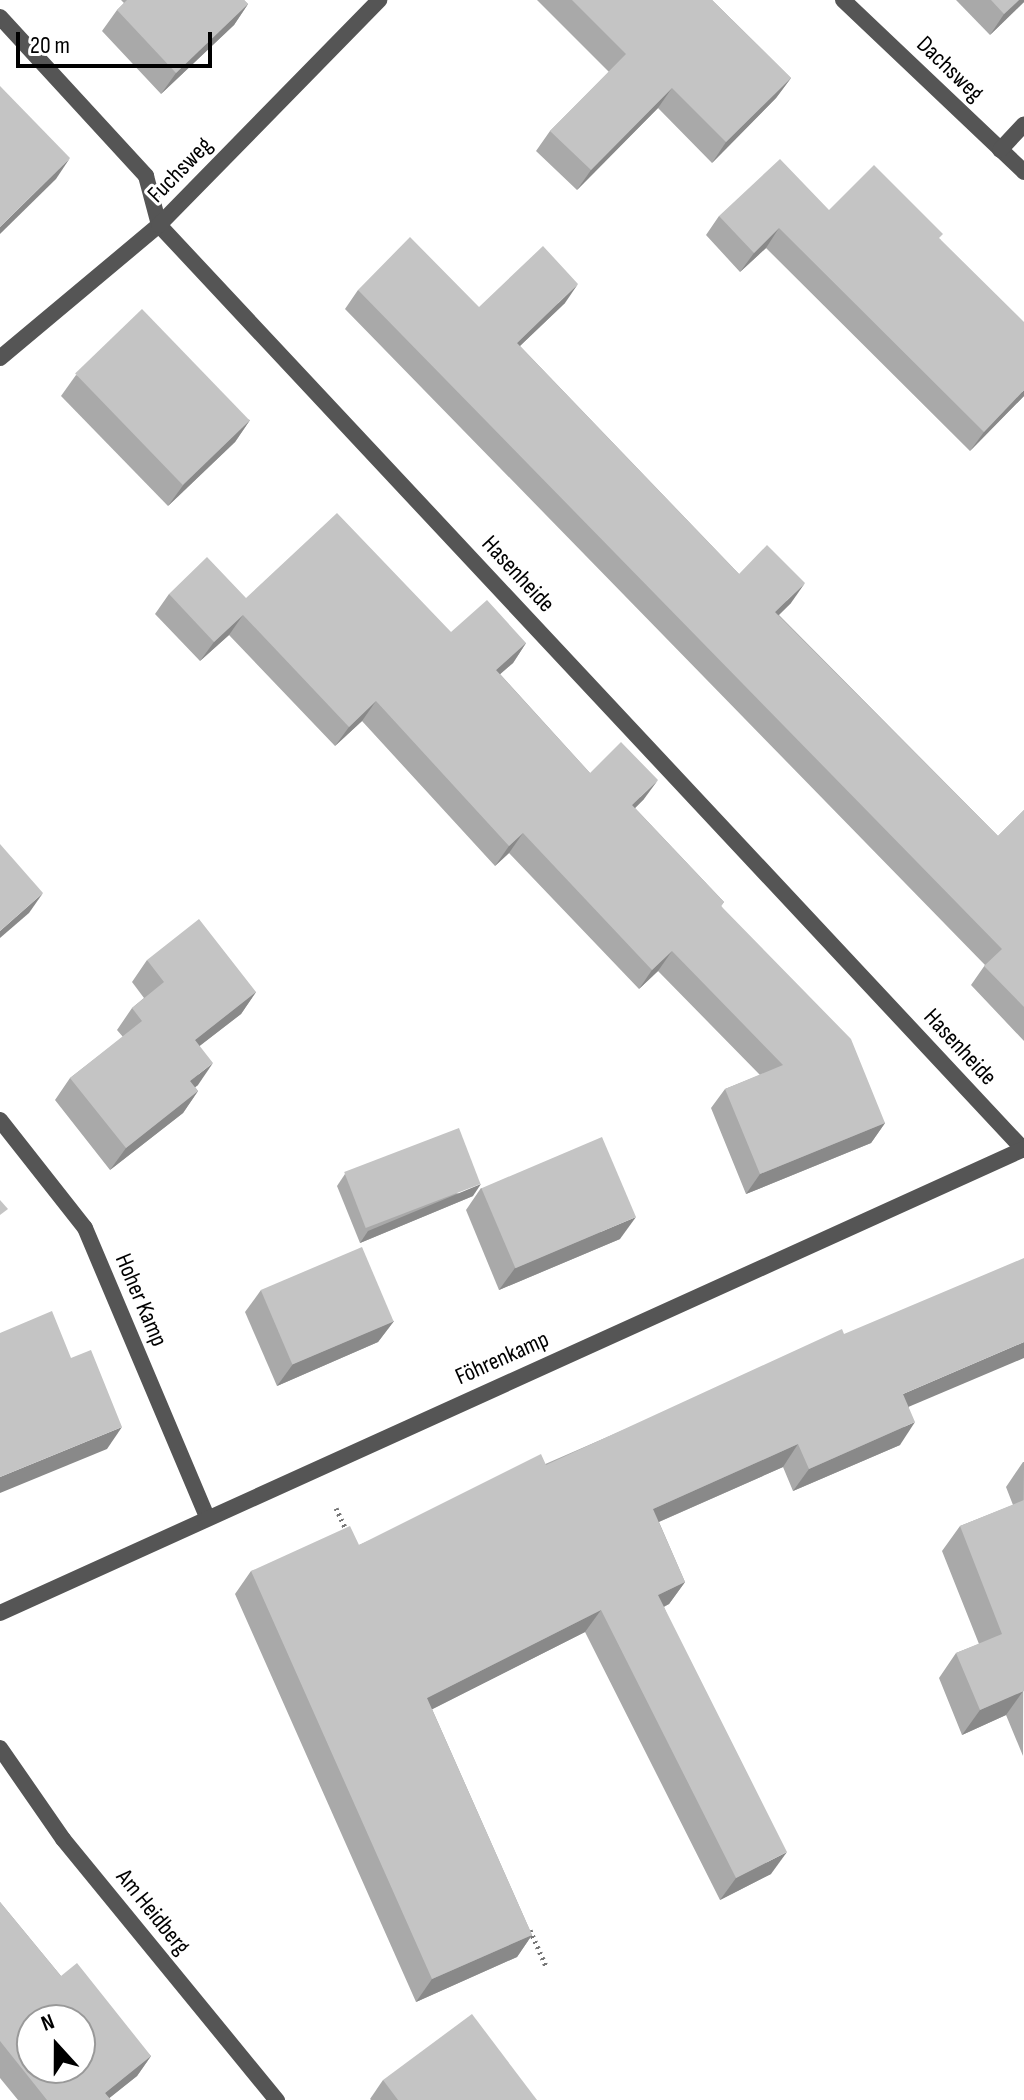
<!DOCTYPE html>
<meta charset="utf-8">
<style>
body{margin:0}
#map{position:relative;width:1024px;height:2100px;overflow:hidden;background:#fff;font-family:"Sofia Sans Condensed",sans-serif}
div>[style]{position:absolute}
.path>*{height:5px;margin-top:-2.5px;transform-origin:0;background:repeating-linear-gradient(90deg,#777 0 2px,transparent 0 6px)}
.street>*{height:16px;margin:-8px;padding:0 8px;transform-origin:8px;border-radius:8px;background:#555}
.wall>*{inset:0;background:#a9a9a9}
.shaded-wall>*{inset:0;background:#898989}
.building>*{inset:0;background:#c4c4c4;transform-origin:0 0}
span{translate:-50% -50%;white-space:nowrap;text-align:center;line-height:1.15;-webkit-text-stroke:6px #fff;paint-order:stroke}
.street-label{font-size:24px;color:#000}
.north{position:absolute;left:16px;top:2004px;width:80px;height:80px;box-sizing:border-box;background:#fff;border:2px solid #999;border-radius:50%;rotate:339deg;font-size:22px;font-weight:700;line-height:32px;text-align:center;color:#000}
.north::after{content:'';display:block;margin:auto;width:28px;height:36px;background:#000;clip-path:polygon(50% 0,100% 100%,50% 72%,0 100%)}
.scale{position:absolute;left:16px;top:32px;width:196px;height:36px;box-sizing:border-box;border:4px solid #000;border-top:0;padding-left:10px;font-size:24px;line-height:28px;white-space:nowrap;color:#000;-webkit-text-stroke:6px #fff;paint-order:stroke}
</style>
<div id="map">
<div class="path">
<div style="left:336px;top:1508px;width:26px;rotate:65deg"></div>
<div style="left:530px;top:1930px;width:39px;rotate:66deg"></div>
</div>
<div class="street">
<div style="left:843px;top:0;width:250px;rotate:43.5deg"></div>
<div style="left:0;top:17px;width:216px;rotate:47.4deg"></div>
<div style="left:146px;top:176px;width:51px;rotate:75.1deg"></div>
<div style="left:159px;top:225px;width:1266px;rotate:46.92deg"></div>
<div style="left:1000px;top:150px;width:35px;rotate:-47deg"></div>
<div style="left:0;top:358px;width:207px;rotate:-39.9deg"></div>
<div style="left:159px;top:225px;width:315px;rotate:-45.6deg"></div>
<div style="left:0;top:1120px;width:137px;rotate:51.8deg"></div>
<div style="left:85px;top:1228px;width:314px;rotate:67.1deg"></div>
<div style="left:0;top:1613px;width:1124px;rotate:-24.38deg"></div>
<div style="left:0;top:1748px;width:111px;rotate:55.3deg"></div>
<div style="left:63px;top:1839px;width:338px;rotate:50.7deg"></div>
</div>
<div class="wall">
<div style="clip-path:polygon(121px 0,244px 0,248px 4px,234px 25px,161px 94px,102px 31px,117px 10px,124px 3px)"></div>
<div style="clip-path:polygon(537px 0,712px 0,791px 78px,776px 98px,712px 163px,658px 108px,577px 190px,536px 151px,550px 131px,609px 72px)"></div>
<div style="clip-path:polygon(956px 0,1024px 0,1024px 2px,990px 35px)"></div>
<div style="clip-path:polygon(829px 210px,940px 239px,1024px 396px,970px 451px,766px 248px,740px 272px,706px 235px,719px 216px)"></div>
<div style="clip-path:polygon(358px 290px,479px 307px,565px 303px,520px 346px,739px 574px,791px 603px,779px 615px,998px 836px,1024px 810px,1024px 1041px,971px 985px,985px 965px,345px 309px)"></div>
<div style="clip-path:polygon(76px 375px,250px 420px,235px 442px,168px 506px,61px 396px)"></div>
<div style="clip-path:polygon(169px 594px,246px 598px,451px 632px,526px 643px,513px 663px,500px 674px,590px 773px,644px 799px,635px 808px,724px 902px,721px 906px,885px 1123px,871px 1143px,746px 1194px,711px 1108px,725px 1089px,760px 1075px,658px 971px,639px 989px,509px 853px,495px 866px,362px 721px,335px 746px,229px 635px,200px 661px,155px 614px)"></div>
<div style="clip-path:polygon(147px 960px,256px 992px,241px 1014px,199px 1046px,198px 1085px,195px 1087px,198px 1091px,183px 1113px,110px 1170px,55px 1100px,70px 1078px,123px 1037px,117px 1030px,132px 1008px,144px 998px,132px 982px)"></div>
<div style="clip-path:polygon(345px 1174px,473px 1196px,360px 1243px,337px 1186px)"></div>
<div style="clip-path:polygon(481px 1188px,620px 1239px,499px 1290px,466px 1210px)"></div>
<div style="clip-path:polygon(261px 1290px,394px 1321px,378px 1342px,277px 1386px,245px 1312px)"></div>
<div style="clip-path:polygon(844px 1334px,909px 1407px,900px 1445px,793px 1491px,783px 1467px,659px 1522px,685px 1582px,669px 1604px,664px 1607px,771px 1874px,720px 1900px,585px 1632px,432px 1709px,532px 1935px,517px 1957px,416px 2002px,235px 1594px,251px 1571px,359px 1545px)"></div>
<div style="clip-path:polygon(1023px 1462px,1024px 1462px,1023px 1756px,1006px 1715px,962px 1735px,939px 1678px,956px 1653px,979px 1644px,942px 1551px,960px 1526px,1013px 1505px,1006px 1487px)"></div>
<div style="clip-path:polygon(0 1902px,61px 1976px,151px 2056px,137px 2076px,109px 2098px,111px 2100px,18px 2100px,0 2078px)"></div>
<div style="clip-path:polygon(383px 2080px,537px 2100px,371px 2100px,370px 2099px)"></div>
</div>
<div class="shaded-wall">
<div style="clip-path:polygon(1019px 0,1024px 0,1024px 2px,990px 35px,1004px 14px)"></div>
<div style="clip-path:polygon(248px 4px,234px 25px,161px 94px,176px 73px)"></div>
<div style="clip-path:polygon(791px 78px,776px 98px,712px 163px,726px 142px)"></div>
<div style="clip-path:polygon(672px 88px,658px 108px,577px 190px,591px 170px)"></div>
<div style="clip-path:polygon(70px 158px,56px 179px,0 234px,0 227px)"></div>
<div style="clip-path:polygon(779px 228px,766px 248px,740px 272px,754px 253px)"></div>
<div style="clip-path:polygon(578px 284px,565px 303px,503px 362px,517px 343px)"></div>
<div style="clip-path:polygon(1024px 390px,1024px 396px,970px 451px,984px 432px)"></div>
<div style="clip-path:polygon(250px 420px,235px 442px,168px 506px,184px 484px)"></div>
<div style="clip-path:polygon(805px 583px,791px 603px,762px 631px,775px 612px)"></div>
<div style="clip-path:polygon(243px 615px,229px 635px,200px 661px,214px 642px)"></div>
<div style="clip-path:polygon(526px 643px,513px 663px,482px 690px,496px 670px)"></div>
<div style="clip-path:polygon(376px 701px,362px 721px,335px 746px,349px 727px)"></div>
<div style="clip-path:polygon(658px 780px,644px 799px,618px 825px,632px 805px)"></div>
<div style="clip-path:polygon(523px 833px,509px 853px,495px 866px,509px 846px)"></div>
<div style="clip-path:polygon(43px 893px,29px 913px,0 938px,0 931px)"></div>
<div style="clip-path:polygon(672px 951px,658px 971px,639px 989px,652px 970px)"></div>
<div style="clip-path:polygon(256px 992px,241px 1014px,179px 1062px,195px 1040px)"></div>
<div style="clip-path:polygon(213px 1063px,198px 1085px,175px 1103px,190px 1081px)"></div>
<div style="clip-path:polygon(198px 1091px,183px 1113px,110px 1170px,126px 1148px)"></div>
<div style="clip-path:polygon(885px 1123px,871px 1143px,746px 1194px,760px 1174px)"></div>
<div style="clip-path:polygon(481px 1184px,473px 1196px,360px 1243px,368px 1231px)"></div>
<div style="clip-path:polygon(636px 1217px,620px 1239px,499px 1290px,515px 1268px)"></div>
<div style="clip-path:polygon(394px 1321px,378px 1342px,277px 1386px,293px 1364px)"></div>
<div style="clip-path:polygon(1024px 1342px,1024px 1358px,887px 1416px,903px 1394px)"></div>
<div style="clip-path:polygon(915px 1422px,900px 1445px,793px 1491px,809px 1469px)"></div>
<div style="clip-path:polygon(122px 1427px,107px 1449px,0 1493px,0 1477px)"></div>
<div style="clip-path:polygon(798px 1444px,783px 1467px,638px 1531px,653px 1509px)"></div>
<div style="clip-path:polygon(685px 1582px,669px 1604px,642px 1617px,658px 1595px)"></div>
<div style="clip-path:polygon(601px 1610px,585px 1632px,411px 1720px,427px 1698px)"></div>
<div style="clip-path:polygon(1024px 1690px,1006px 1715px,962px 1735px,980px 1710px)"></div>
<div style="clip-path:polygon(787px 1852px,771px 1874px,720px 1900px,736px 1878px)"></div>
<div style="clip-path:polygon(532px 1935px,517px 1957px,416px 2002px,432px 1979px)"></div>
<div style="clip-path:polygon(151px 2056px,137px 2076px,107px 2100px,105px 2093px)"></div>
</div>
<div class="building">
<div style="clip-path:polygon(127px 0,244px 0,248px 4px,176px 73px,117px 10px)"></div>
<div style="clip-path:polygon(572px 0,712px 0,791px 78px,726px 142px,672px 88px,591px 170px,550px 131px,626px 54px)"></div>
<div style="clip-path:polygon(991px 0,1019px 0,1004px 14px)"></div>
<div style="clip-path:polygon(0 86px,70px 158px,0 227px)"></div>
<div style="clip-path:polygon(780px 159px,829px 210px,874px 165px,943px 234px,939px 238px,1024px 322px,1024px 390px,984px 432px,779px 228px,754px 253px,719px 216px)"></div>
<div style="clip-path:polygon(410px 237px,479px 307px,543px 246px,578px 284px,517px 343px,739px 574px,767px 545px,805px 583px,775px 612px,998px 836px,1024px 810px,1024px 1007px,984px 966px,1002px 949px,358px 290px)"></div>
<div style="left:142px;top:309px;width:155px;height:93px;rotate:46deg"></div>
<div style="clip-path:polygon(337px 513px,451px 632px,487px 600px,526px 643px,496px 670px,590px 773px,621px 742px,658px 780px,632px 805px,724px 902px,721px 906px,851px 1039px,885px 1123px,760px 1174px,725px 1089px,783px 1065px,672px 951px,652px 970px,523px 833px,509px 846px,376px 701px,349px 727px,243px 615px,214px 642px,169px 594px,207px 557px,246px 598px)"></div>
<div style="clip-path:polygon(0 844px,43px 893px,0 931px)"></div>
<div style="clip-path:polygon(199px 919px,256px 992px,195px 1040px,213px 1063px,190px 1081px,198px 1091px,126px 1148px,70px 1078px,142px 1021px,132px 1008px,164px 982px,147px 960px)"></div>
<div style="left:459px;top:1128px;width:60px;height:123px;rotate:69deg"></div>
<div style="left:602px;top:1137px;width:87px;height:131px;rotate:67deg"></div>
<div style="clip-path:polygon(0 1200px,8px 1209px,0 1215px)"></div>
<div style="left:362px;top:1247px;width:81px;height:110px;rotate:67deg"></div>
<div style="clip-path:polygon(1024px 1258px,1024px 1342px,903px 1394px,915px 1422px,809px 1469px,798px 1444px,653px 1509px,685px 1582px,658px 1595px,787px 1852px,736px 1878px,601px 1610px,427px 1698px,532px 1935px,432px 1979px,251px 1571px,350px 1526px,359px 1545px,541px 1454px,546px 1465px,842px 1329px,844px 1334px)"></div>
<div style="clip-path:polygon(52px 1311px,71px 1358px,91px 1350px,122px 1427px,0 1477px,0 1333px)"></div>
<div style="clip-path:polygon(1024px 1500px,1024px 1691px,980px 1710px,956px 1653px,1002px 1634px,960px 1526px)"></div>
<div style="clip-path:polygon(evenodd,0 1902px,61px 1976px,77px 1963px,151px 2056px,105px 2093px,111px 2100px,47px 2100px,0 2041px,0 1902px,32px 2020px,80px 2020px,80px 2068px,32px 2068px,32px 2020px)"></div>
<div style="clip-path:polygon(472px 2014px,537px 2100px,398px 2100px,383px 2080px)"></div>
</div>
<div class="street-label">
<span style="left:950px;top:69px;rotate:44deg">Dachsweg</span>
<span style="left:180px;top:170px;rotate:-46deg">Fuchsweg</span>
<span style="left:518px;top:574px;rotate:47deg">Hasenheide</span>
<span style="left:960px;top:1047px;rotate:47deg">Hasenheide</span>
<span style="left:141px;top:1300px;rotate:67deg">Hoher Kamp</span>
<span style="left:502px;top:1358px;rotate:-24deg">Föhrenkamp</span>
<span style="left:153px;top:1912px;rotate:51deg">Am Heidberg</span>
</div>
<div class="north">N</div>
<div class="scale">20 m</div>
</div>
